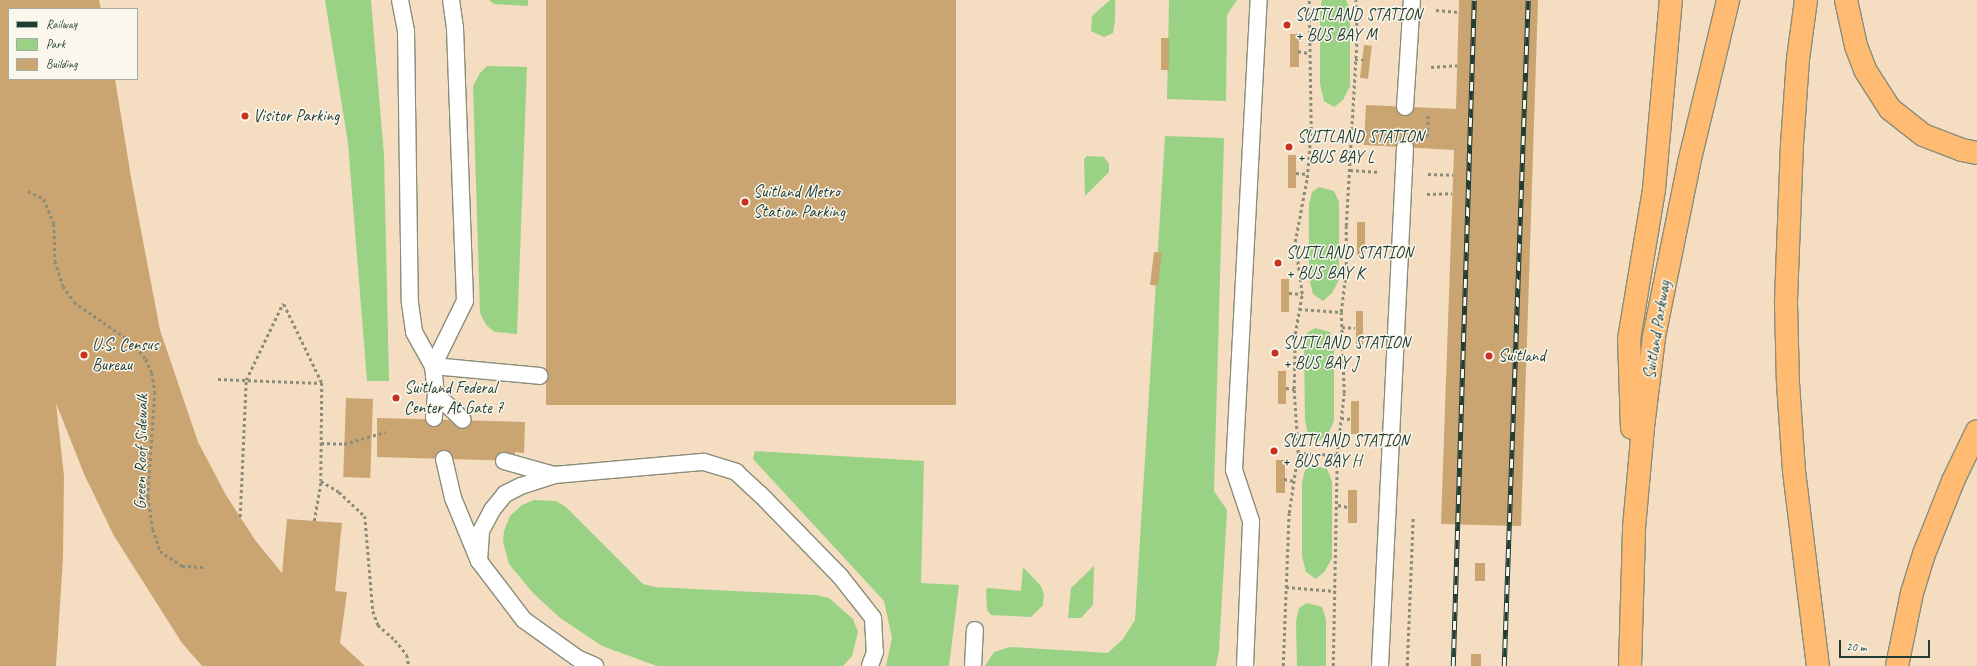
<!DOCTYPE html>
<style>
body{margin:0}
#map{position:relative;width:1977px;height:666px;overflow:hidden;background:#f4ddc0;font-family:Caveat,sans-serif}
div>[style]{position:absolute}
.green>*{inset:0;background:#99d285}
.building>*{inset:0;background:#cba571;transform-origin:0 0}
.path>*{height:2.5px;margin-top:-1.25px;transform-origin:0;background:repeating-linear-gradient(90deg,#8a8d7a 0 3px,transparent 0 6px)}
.roads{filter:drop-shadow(1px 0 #8a8d7a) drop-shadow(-1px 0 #8a8d7a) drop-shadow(0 1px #8a8d7a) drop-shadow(0 -1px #8a8d7a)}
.lane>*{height:16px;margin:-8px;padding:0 8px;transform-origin:8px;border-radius:8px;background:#fff}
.highway>*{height:22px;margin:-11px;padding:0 11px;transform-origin:11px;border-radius:11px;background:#febb71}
.rail>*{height:4.5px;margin-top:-2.25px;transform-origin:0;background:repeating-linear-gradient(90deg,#fbf7ec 0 9px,#1f3d34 0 18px);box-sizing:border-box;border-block:1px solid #1f3d34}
.dots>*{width:11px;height:11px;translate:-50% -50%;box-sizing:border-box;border:2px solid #fbf7ec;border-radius:50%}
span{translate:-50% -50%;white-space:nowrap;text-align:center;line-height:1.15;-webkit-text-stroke:3px #fbf7ec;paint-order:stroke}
.poi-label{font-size:17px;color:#1f3d34}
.left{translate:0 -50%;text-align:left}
.street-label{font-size:17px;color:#1f3d34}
.legend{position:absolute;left:8px;top:8px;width:130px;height:72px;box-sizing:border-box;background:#fbf7ec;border:1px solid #a3ada2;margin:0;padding:5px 7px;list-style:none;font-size:12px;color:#1f3d34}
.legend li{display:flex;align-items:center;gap:8px;height:20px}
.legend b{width:20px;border:1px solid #a3ada2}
.scale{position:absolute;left:1839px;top:640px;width:91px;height:18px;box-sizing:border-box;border:2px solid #1f3d34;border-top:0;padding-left:5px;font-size:12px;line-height:14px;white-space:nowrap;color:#1f3d34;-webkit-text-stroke:3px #fbf7ec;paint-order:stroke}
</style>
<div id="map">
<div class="green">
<div style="clip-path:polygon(325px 0,371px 0,384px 155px,389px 381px,367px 381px,348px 143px)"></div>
<div style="clip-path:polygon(489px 0,528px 0,528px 6px,494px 4px)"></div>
<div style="clip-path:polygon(1110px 0,1115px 0,1115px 21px,1113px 33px,1104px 37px,1091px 31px,1092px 16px)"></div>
<div style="clip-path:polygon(1169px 0,1237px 0,1227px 15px,1226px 101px,1167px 99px)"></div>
<div style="clip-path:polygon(1322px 0,1346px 0,1350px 9px,1350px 86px,1343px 100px,1334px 107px,1324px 101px,1320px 84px,1320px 11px)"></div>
<div style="clip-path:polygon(487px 66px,527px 67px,517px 334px,495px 332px,486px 325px,480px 313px,473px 86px,480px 73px)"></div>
<div style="clip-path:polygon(1165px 136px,1224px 138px,1214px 491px,1227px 510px,1219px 650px,1216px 666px,985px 666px,994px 652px,1010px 647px,1108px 653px,1123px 639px,1135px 620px)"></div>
<div style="clip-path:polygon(1087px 156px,1104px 157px,1109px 164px,1109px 172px,1085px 196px,1084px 159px)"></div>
<div style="clip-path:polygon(1319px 187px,1334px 191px,1339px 202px,1339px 280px,1332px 293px,1323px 301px,1313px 294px,1309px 278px,1309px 204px,1312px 192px)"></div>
<div style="clip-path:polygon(1315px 328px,1330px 332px,1334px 343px,1334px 421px,1328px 434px,1318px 442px,1308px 435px,1305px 419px,1304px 346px,1307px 333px)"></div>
<div style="clip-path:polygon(755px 451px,924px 461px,921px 583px,959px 585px,949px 666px,886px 666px,892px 638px,884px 601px,753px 459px)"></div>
<div style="clip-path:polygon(1312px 465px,1327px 469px,1332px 481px,1332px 558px,1325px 571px,1316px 579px,1306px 572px,1302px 556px,1302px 483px,1305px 470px)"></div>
<div style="clip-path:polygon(534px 500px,556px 501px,566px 507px,643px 584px,655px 587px,815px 595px,829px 598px,853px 619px,858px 632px,852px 656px,843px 666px,657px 666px,602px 646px,559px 617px,533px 593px,509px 564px,503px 542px,504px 531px,510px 516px,522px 505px)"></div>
<div style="clip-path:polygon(1094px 566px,1093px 605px,1081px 618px,1068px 618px,1071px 588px)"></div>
<div style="clip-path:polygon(1023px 567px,1041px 586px,1044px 595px,1043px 605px,1031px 617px,991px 615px,987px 610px,986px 590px,988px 588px,1021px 591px)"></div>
<div style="clip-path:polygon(1307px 603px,1322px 607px,1326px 619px,1326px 666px,1297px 666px,1296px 621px,1299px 608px)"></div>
</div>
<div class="building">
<div style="clip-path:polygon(0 0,99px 0,101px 9px,9px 9px,9px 79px,115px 79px,132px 183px,160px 330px,198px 442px,226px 495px,255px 540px,282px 573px,287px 519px,342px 523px,335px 591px,347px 592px,340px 643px,365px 666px,202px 666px,182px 643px,114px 536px,84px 474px,56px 403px,64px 476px,63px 558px,56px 666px,0 666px)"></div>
<div style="left:546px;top:0;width:410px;height:405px"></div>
<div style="clip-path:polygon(1459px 0,1538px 0,1521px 526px,1441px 524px,1454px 150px,1364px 145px,1366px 105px,1456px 109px)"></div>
<div style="left:1290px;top:34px;width:9px;height:33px"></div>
<div style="left:1161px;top:38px;width:8px;height:32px"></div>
<div style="left:1364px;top:45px;width:8px;height:33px;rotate:7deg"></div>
<div style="left:1288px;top:155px;width:8px;height:33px"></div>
<div style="left:1357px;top:222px;width:8px;height:33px"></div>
<div style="left:1154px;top:252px;width:8px;height:33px;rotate:7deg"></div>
<div style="left:1281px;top:279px;width:8px;height:33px"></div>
<div style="left:1356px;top:311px;width:7px;height:33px"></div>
<div style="left:1278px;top:371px;width:8px;height:33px"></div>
<div style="left:346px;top:398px;width:27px;height:79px;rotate:2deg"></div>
<div style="left:1351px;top:401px;width:8px;height:33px"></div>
<div style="clip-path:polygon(377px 418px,525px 422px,524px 453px,515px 452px,515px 461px,377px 457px)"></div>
<div style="left:1276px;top:460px;width:9px;height:33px"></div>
<div style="left:1348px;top:490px;width:9px;height:33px"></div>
<div style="left:1475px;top:563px;width:10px;height:18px"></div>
<div style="left:1471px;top:654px;width:10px;height:12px"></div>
</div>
<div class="path">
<div style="left:1436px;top:10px;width:23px;rotate:5deg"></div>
<div style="left:1298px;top:51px;width:10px;rotate:11deg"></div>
<div style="left:1355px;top:60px;width:9px"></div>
<div style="left:1431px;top:67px;width:26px;rotate:-4deg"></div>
<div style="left:1427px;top:137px;width:21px;rotate:-87deg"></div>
<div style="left:1350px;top:170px;width:30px;rotate:4deg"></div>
<div style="left:1296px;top:173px;width:11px;rotate:5deg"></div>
<div style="left:1428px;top:174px;width:25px;rotate:2deg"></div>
<div style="left:28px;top:191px;width:18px;rotate:27deg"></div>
<div style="left:44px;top:199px;width:27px;rotate:68deg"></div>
<div style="left:54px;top:224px;width:37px;rotate:88deg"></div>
<div style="left:55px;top:261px;width:26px;rotate:72deg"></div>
<div style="left:63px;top:286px;width:19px;rotate:55deg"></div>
<div style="left:74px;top:302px;width:70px;rotate:34.6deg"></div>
<div style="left:132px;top:342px;width:22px;rotate:51deg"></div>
<div style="left:146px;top:359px;width:15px;rotate:67deg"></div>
<div style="left:152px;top:373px;width:19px;rotate:81deg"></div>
<div style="left:155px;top:392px;width:105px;rotate:93.8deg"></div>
<div style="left:148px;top:497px;width:32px;rotate:81deg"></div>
<div style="left:153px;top:529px;width:23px;rotate:72deg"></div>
<div style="left:160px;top:551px;width:27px;rotate:34deg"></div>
<div style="left:182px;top:566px;width:21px;rotate:3deg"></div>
<div style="left:1427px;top:194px;width:25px;rotate:-2deg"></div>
<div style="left:1289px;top:293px;width:13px;rotate:4deg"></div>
<div style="left:284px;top:304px;width:88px;rotate:64.3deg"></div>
<div style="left:1299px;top:309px;width:42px;rotate:4.1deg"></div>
<div style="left:1342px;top:327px;width:13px;rotate:4deg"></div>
<div style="left:218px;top:379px;width:104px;rotate:2.2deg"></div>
<div style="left:322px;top:383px;width:98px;rotate:90.6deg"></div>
<div style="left:321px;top:481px;width:21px;rotate:31deg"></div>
<div style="left:339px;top:492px;width:35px;rotate:43deg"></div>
<div style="left:365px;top:516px;width:95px;rotate:85.2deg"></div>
<div style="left:373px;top:611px;width:15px;rotate:70deg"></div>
<div style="left:378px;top:625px;width:23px;rotate:41deg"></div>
<div style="left:395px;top:640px;width:19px;rotate:51deg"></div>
<div style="left:407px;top:655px;width:11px;rotate:80deg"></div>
<div style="left:1286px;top:388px;width:8px;rotate:7deg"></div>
<div style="left:1341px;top:418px;width:9px;rotate:6deg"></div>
<div style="left:321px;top:443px;width:23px;rotate:2deg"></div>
<div style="left:344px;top:444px;width:43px;rotate:-16.3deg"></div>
<div style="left:1298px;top:453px;width:39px;rotate:3deg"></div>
<div style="left:1284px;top:479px;width:10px;rotate:11deg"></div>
<div style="left:1338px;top:505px;width:10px;rotate:11deg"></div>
<div style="left:240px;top:517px;width:137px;rotate:-87.5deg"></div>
<div style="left:246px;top:380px;width:85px;rotate:-64.3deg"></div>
<div style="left:314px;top:521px;width:41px;rotate:-80.1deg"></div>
<div style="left:1286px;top:587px;width:49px;rotate:4.7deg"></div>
<div style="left:1283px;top:666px;width:153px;rotate:-87.8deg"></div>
<div style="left:1289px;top:513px;width:61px;rotate:-81.5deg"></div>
<div style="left:1298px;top:453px;width:64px;rotate:-93.6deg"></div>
<div style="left:1294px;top:389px;width:55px;rotate:-89deg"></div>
<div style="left:1295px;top:334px;width:41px;rotate:-80.1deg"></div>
<div style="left:1302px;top:294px;width:52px;rotate:-97.7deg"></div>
<div style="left:1295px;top:242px;width:65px;rotate:-79.4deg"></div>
<div style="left:1307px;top:178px;width:48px;rotate:-85.2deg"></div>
<div style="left:1311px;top:130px;width:130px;rotate:-90.9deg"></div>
<div style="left:1333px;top:666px;width:211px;rotate:-88.9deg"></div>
<div style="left:1337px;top:455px;width:62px;rotate:-83.6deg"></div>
<div style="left:1344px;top:393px;width:81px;rotate:-92.1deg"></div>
<div style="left:1341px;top:312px;width:41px;rotate:-83deg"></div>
<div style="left:1346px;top:271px;width:45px;rotate:-90deg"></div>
<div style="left:1346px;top:226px;width:188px;rotate:-86.7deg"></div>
<div style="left:1357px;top:38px;width:38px;rotate:-92deg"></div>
<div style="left:1407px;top:666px;width:148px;rotate:-87.7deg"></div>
</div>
<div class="roads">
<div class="lane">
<div style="left:400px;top:0;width:32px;rotate:79deg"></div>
<div style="left:406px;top:31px;width:272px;rotate:89.2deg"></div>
<div style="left:410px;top:303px;width:29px;rotate:82deg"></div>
<div style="left:414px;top:332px;width:39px;rotate:61deg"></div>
<div style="left:433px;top:366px;width:28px;rotate:84deg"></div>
<div style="left:436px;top:394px;width:24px;rotate:95deg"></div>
<div style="left:1405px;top:107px;width:107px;rotate:-86.3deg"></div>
<div style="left:433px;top:366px;width:72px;rotate:-63.8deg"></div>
<div style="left:465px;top:301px;width:273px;rotate:-92.1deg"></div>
<div style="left:455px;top:28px;width:28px;rotate:-98deg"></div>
<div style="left:433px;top:366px;width:107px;rotate:5.3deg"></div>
<div style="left:436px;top:394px;width:37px;rotate:44deg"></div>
<div style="left:444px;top:459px;width:40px;rotate:77deg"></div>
<div style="left:453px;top:498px;width:68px;rotate:67.6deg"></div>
<div style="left:479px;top:561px;width:74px;rotate:52.7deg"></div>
<div style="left:524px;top:620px;width:65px;rotate:35.6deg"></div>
<div style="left:577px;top:658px;width:20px;rotate:24deg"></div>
<div style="left:504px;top:461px;width:52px;rotate:15.6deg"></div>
<div style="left:479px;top:561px;width:30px;rotate:-86deg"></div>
<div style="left:481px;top:531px;width:24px;rotate:-62deg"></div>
<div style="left:492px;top:510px;width:21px;rotate:-51deg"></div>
<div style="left:505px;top:494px;width:18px;rotate:-27deg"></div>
<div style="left:521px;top:486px;width:35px;rotate:-18deg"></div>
<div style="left:554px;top:475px;width:151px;rotate:-5deg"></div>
<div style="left:704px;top:462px;width:34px;rotate:17deg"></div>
<div style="left:736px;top:472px;width:33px;rotate:43deg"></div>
<div style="left:760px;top:494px;width:115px;rotate:45.7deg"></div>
<div style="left:840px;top:576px;width:53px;rotate:51.8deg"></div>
<div style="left:873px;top:618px;width:34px;rotate:87deg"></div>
<div style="left:875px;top:652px;width:15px;rotate:110deg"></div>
<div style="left:973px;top:666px;width:36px;rotate:-87deg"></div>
<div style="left:1245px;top:666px;width:145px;rotate:-87.6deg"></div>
<div style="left:1251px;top:521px;width:54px;rotate:-108.4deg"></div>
<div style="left:1234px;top:470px;width:471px;rotate:-87deg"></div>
<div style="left:1380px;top:666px;width:519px;rotate:-87.24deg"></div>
</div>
<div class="highway">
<div style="left:1806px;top:0;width:60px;rotate:97.7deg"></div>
<div style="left:1798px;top:59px;width:85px;rotate:94deg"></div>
<div style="left:1792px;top:144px;width:159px;rotate:92.2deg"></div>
<div style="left:1786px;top:303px;width:80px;rotate:88.6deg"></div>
<div style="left:1788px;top:383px;width:88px;rotate:86.1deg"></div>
<div style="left:1794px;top:471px;width:196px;rotate:83deg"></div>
<div style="left:1846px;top:0;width:47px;rotate:77.7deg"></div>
<div style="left:1856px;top:46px;width:26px;rotate:69deg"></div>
<div style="left:1865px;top:70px;width:46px;rotate:57.3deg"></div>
<div style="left:1890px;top:109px;width:42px;rotate:38.2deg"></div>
<div style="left:1923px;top:135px;width:42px;rotate:21deg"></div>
<div style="left:1962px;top:150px;width:15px;rotate:11deg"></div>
<div style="left:1632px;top:428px;width:89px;rotate:-91.9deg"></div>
<div style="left:1629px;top:339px;width:152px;rotate:-80.5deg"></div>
<div style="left:1654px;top:189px;width:190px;rotate:-84.9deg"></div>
<div style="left:1630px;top:666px;width:138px;rotate:-88.3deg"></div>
<div style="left:1634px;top:528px;width:101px;rotate:-84.9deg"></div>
<div style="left:1643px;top:427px;width:91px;rotate:-83deg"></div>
<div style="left:1654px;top:337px;width:177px;rotate:-78.6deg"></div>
<div style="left:1689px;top:163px;width:168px;rotate:-76.5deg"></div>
<div style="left:1897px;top:666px;width:75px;rotate:-78.4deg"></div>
<div style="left:1912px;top:593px;width:41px;rotate:-72.9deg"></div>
<div style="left:1924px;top:554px;width:79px;rotate:-68.3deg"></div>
<div style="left:1953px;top:481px;width:55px;rotate:-64.4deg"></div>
</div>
</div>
<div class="rail">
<div style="left:1453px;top:666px;width:666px;rotate:-88.19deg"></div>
<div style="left:1504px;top:666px;width:666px;rotate:-87.94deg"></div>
</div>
<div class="dots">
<div style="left:1287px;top:25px;background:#c8321e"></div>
<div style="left:245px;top:116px;background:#c8321e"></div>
<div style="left:1289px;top:147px;background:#c8321e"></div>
<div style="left:745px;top:202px;background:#c8321e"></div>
<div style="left:1278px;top:263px;background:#c8321e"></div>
<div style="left:1275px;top:353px;background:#c8321e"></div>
<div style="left:84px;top:355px;background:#c8321e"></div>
<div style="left:1489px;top:356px;background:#c8321e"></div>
<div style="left:396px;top:398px;background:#c8321e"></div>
<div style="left:1274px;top:451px;background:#c8321e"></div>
</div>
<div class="poi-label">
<span class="left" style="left:1295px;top:25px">SUITLAND STATION<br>+ BUS BAY M</span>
<span class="left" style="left:253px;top:116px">Visitor Parking</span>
<span class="left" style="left:1297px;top:147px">SUITLAND STATION<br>+ BUS BAY L</span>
<span class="left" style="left:753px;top:202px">Suitland Metro<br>Station Parking</span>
<span class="left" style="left:1286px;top:263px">SUITLAND STATION<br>+ BUS BAY K</span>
<span class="left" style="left:1283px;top:353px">SUITLAND STATION<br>+ BUS BAY J</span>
<span class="left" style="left:92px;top:355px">U.S. Census<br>Bureau</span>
<span class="left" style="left:1498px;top:356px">Suitland</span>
<span class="left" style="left:404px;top:398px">Suitland Federal<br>Center At Gate 7</span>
<span class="left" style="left:1282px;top:451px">SUITLAND STATION<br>+ BUS BAY H</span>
</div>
<div class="street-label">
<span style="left:1657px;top:330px;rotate:-81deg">Suitland Parkway</span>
<span style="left:141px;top:452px;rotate:-89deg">Green Roof Sidewalk</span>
</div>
<ul class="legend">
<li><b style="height:5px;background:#1f3d34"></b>Railway</li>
<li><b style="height:11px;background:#99d285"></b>Park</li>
<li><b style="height:11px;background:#cba571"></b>Building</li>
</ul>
<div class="scale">20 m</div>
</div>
